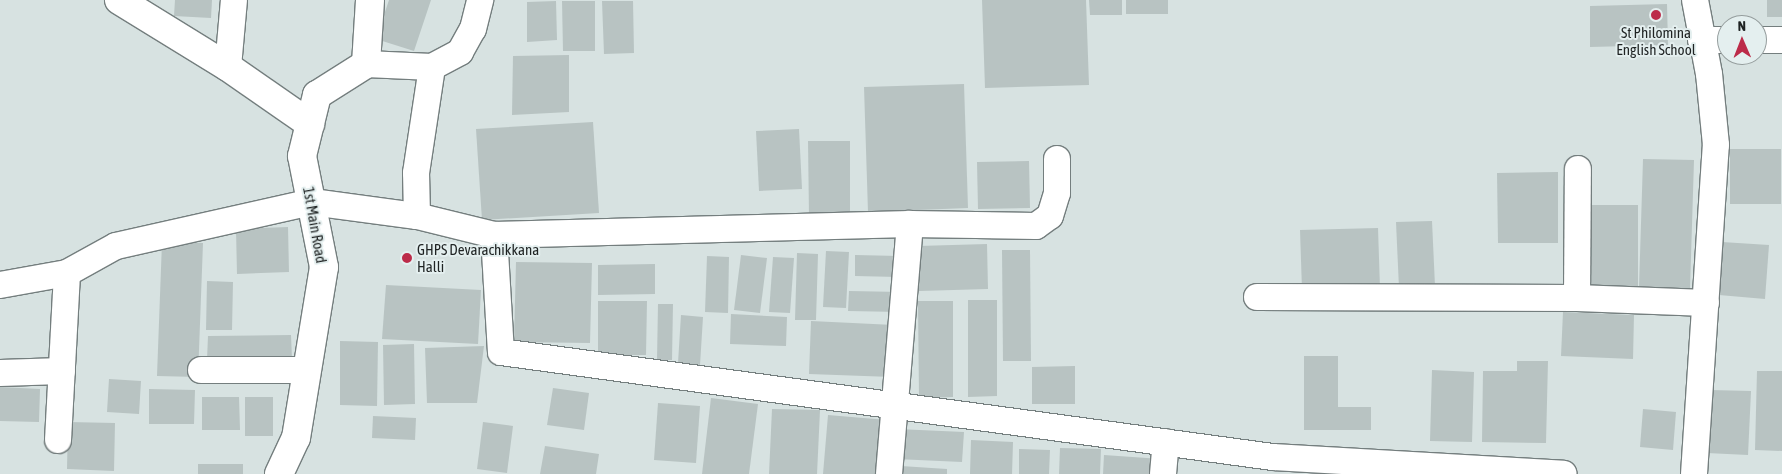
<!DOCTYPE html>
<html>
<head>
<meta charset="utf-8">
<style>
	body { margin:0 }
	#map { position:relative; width:1782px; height:474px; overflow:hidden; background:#d7e2e1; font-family:"Asap Condensed",sans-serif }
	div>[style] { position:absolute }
	.building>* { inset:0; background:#b8c3c2 }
	.roads { filter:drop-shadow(1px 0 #747e7e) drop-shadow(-1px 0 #747e7e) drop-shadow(0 1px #747e7e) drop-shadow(0 -1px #747e7e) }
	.minor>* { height:26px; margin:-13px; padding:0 13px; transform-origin:13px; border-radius:13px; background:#fff }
	.tertiary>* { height:28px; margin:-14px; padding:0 14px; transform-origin:14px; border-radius:14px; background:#fff }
	.dots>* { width:14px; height:14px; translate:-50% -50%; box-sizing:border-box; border:2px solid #e4efef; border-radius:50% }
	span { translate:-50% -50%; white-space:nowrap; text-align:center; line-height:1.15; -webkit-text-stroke:4px #e4efef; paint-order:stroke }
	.poi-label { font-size:15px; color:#1f2323 }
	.left { translate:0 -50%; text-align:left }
	.street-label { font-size:15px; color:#1f2323 }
	.north { position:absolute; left:1717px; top:15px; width:50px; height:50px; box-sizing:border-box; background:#e4efef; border:1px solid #959d9d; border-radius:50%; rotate:359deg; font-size:14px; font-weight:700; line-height:20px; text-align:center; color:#1f2323 }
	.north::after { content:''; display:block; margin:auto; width:18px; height:22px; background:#bc2b49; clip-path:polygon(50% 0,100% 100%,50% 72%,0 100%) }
</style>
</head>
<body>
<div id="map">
	<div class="building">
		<div style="clip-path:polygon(175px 0,212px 0,211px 18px,174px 16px)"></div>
		<div style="clip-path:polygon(389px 0,431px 0,414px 51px,376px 39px)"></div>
		<div style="clip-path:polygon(982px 0,1086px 0,1089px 85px,985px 88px)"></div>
		<div style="clip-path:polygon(1089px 0,1122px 0,1122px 15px,1090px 15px)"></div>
		<div style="clip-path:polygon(1126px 0,1168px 0,1168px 14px,1126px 14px)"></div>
		<div style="clip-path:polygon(1767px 0,1782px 0,1782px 17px,1767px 17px)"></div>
		<div style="clip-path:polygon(556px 1px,557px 40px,527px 42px,527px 2px)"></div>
		<div style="clip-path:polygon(562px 1px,595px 1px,595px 51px,563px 51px)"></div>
		<div style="clip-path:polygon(602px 1px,633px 1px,634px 53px,604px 54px)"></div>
		<div style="clip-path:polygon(1667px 4px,1668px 45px,1590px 47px,1590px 6px)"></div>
		<div style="clip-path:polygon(569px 55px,569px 112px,512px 115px,513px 56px)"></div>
		<div style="clip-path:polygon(964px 84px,968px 208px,868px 212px,864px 87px)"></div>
		<div style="clip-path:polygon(593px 122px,599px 213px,482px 220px,476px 129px)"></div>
		<div style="clip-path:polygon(799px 129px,802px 189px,759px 191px,756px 131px)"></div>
		<div style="clip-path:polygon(808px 141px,850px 141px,850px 216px,809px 216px)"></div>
		<div style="clip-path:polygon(1730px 149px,1781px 149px,1781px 204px,1730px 204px)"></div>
		<div style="clip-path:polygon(1643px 159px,1694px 160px,1690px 289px,1639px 288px)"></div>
		<div style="clip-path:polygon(1029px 161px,1030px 208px,978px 209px,977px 162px)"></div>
		<div style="clip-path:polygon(1558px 172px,1558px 243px,1498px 243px,1497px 173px)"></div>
		<div style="clip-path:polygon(1589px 205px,1638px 205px,1638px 288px,1588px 288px)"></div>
		<div style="clip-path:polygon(1432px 221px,1435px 286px,1399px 288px,1396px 222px)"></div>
		<div style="clip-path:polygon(288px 227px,289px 272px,237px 274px,236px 229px)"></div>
		<div style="clip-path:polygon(1378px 228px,1380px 288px,1302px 290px,1300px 230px)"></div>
		<div style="clip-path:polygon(162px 242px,203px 243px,198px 377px,157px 376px)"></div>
		<div style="clip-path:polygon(1722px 242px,1769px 245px,1765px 299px,1719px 295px)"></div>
		<div style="clip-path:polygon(987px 244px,988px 289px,919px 291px,918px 246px)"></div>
		<div style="clip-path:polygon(1002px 250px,1030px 250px,1031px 361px,1003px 361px)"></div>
		<div style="clip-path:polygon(826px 251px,849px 252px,846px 308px,823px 307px)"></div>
		<div style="clip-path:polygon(797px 253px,818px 254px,816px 320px,795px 320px)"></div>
		<div style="clip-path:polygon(741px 255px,767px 258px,760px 313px,734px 310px)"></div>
		<div style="clip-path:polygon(855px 255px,899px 256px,898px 277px,855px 276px)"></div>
		<div style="clip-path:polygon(707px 256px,729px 257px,728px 313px,705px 312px)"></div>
		<div style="clip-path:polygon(773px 257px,794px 258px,790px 313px,769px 312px)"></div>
		<div style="clip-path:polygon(516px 262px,592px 263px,590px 343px,514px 342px)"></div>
		<div style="clip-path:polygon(655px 264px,655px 294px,598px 295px,598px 265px)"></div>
		<div style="clip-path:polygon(207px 281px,233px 282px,232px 330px,206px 330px)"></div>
		<div style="clip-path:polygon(386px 285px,481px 290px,478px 344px,382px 339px)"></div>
		<div style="clip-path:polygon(849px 291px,901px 292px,900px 312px,848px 311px)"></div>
		<div style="clip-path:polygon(968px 300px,997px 300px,997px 396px,968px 397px)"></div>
		<div style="clip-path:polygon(598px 301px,647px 301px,646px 355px,598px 355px)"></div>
		<div style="clip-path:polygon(918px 301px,953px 301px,953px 397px,919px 398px)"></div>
		<div style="clip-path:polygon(658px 304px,673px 304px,672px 360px,657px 360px)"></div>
		<div style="clip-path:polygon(1563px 312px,1634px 315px,1633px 359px,1561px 356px)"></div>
		<div style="clip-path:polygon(731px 314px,787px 317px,786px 346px,730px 344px)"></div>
		<div style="clip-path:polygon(681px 315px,703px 317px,700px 365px,678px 363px)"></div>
		<div style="clip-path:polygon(811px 321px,894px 325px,892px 377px,809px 374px)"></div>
		<div style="clip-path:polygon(291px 335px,292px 359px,207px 360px,208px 336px)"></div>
		<div style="clip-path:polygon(340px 341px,378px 342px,377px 406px,340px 405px)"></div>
		<div style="clip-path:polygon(414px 344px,415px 404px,384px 405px,383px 345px)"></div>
		<div style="clip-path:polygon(484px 346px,477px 403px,427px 403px,425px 348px)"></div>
		<div style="clip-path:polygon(1304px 356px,1338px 356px,1338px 407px,1371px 407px,1371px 430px,1304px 430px)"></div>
		<div style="clip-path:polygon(1517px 361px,1548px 361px,1546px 443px,1482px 442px,1483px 371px,1517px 371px)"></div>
		<div style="clip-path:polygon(1075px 366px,1075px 404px,1032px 404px,1032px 367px)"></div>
		<div style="clip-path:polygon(1432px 370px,1474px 372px,1472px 442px,1430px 441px)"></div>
		<div style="clip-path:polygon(1757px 371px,1782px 371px,1782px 451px,1755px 450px)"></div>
		<div style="clip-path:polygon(109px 379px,141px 381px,139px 414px,107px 412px)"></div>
		<div style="clip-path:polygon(0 387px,40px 389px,39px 422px,0 421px)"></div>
		<div style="clip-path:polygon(553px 388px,589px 393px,584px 430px,547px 425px)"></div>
		<div style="clip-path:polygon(149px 389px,195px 390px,194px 424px,149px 424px)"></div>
		<div style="clip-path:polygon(1710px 390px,1751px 391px,1748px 455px,1707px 453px)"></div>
		<div style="clip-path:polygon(202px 397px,239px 397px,240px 430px,202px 430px)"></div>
		<div style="clip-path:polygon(245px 397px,273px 397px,273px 436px,245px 436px)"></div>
		<div style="clip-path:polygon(711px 398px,758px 404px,749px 474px,702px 474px)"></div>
		<div style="clip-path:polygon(658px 403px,700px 406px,696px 463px,654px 460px)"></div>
		<div style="clip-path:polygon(772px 409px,820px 410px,817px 474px,769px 474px)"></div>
		<div style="clip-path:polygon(1643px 409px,1676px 412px,1673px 450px,1640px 447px)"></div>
		<div style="clip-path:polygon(828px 415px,887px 420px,883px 474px,823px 474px)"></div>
		<div style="clip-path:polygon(373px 416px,416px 418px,415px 440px,372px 438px)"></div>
		<div style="clip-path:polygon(68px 422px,115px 423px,114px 471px,67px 469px)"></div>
		<div style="clip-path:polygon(483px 422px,513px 426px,507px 473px,477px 469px)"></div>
		<div style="clip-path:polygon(897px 429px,964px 432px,962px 462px,896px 459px)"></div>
		<div style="clip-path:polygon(971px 440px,1013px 442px,1012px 474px,970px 474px)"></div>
		<div style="clip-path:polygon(545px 446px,599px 454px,596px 474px,540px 474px)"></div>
		<div style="clip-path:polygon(1060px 448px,1101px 449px,1100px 474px,1059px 474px)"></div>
		<div style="clip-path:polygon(1019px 449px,1050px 450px,1049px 474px,1019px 474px)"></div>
		<div style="clip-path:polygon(1104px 455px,1161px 459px,1160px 474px,1103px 474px)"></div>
		<div style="clip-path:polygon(198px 464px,243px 464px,243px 474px,198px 474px)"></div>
		<div style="clip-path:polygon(901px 466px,947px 469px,947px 474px,900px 474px)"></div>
	</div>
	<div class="roads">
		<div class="minor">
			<div style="left:1701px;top:40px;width:26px"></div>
			<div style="left:1757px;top:40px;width:25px"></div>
			<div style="left:366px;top:64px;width:66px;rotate:2.6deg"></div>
			<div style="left:432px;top:67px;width:32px;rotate:-28deg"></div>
			<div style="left:460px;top:52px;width:26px;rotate:-61deg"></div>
			<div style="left:473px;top:29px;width:30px;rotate:-76deg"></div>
			<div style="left:228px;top:67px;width:67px;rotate:-84.9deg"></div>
			<div style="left:417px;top:216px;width:43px;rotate:-91.3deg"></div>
			<div style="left:416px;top:173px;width:107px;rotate:-81.4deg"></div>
			<div style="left:494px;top:235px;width:117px;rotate:86.6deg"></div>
			<div style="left:501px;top:352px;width:779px;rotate:7.75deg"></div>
			<div style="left:1273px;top:457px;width:291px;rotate:3.3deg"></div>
			<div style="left:0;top:285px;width:68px;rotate:-10.2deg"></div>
			<div style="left:67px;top:273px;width:56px;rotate:-28.9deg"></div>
			<div style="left:116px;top:246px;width:201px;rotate:-12.7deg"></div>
			<div style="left:312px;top:202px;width:106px;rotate:7.6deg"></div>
			<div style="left:417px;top:216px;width:79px;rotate:13.9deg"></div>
			<div style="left:494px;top:235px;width:416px;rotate:-1.5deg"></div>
			<div style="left:910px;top:224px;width:126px;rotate:0.9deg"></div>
			<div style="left:1036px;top:226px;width:17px;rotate:-36deg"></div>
			<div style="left:1050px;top:216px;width:24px;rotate:-73deg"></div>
			<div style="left:1057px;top:193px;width:34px;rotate:-90deg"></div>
			<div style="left:1257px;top:297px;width:320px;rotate:0.2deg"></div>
			<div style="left:1577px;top:298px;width:129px;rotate:2.2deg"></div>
			<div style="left:1577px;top:298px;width:129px;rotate:-89.6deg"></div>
			<div style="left:201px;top:370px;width:106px"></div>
			<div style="left:0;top:373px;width:62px;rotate:-1.8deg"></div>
			<div style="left:58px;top:440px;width:167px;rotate:-86.9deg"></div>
			<div style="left:889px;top:474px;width:251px;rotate:-85.2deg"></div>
			<div style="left:1163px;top:474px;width:32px;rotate:-85deg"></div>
			<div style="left:1694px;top:474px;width:330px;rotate:-86.2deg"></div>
			<div style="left:1716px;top:145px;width:71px;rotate:-95.6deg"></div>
			<div style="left:1709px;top:74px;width:75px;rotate:-100.7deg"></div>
		</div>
		<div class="tertiary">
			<div style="left:119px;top:0;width:128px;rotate:31.6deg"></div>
			<div style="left:228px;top:67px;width:100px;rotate:34.8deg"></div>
			<div style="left:279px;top:474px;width:40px;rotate:-65deg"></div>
			<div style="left:296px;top:438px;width:173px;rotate:-80.7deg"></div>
			<div style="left:324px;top:267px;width:113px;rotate:-101.2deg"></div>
			<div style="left:302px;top:156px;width:63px;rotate:-76.2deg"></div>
			<div style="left:317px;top:95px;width:58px;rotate:-32.3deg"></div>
			<div style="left:366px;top:64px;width:64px;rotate:-86.4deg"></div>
		</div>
	</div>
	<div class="dots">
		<div style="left:1656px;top:15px;background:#bc2b49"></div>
		<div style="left:407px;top:258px;background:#bc2b49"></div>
	</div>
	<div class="poi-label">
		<span style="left:1656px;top:41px">St Philomina<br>English School</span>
		<span class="left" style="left:417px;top:258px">GHPS Devarachikkana<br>Halli</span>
	</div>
	<div class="street-label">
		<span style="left:315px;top:225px;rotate:80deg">1st Main Road</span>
	</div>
	<div class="north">N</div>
</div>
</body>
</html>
